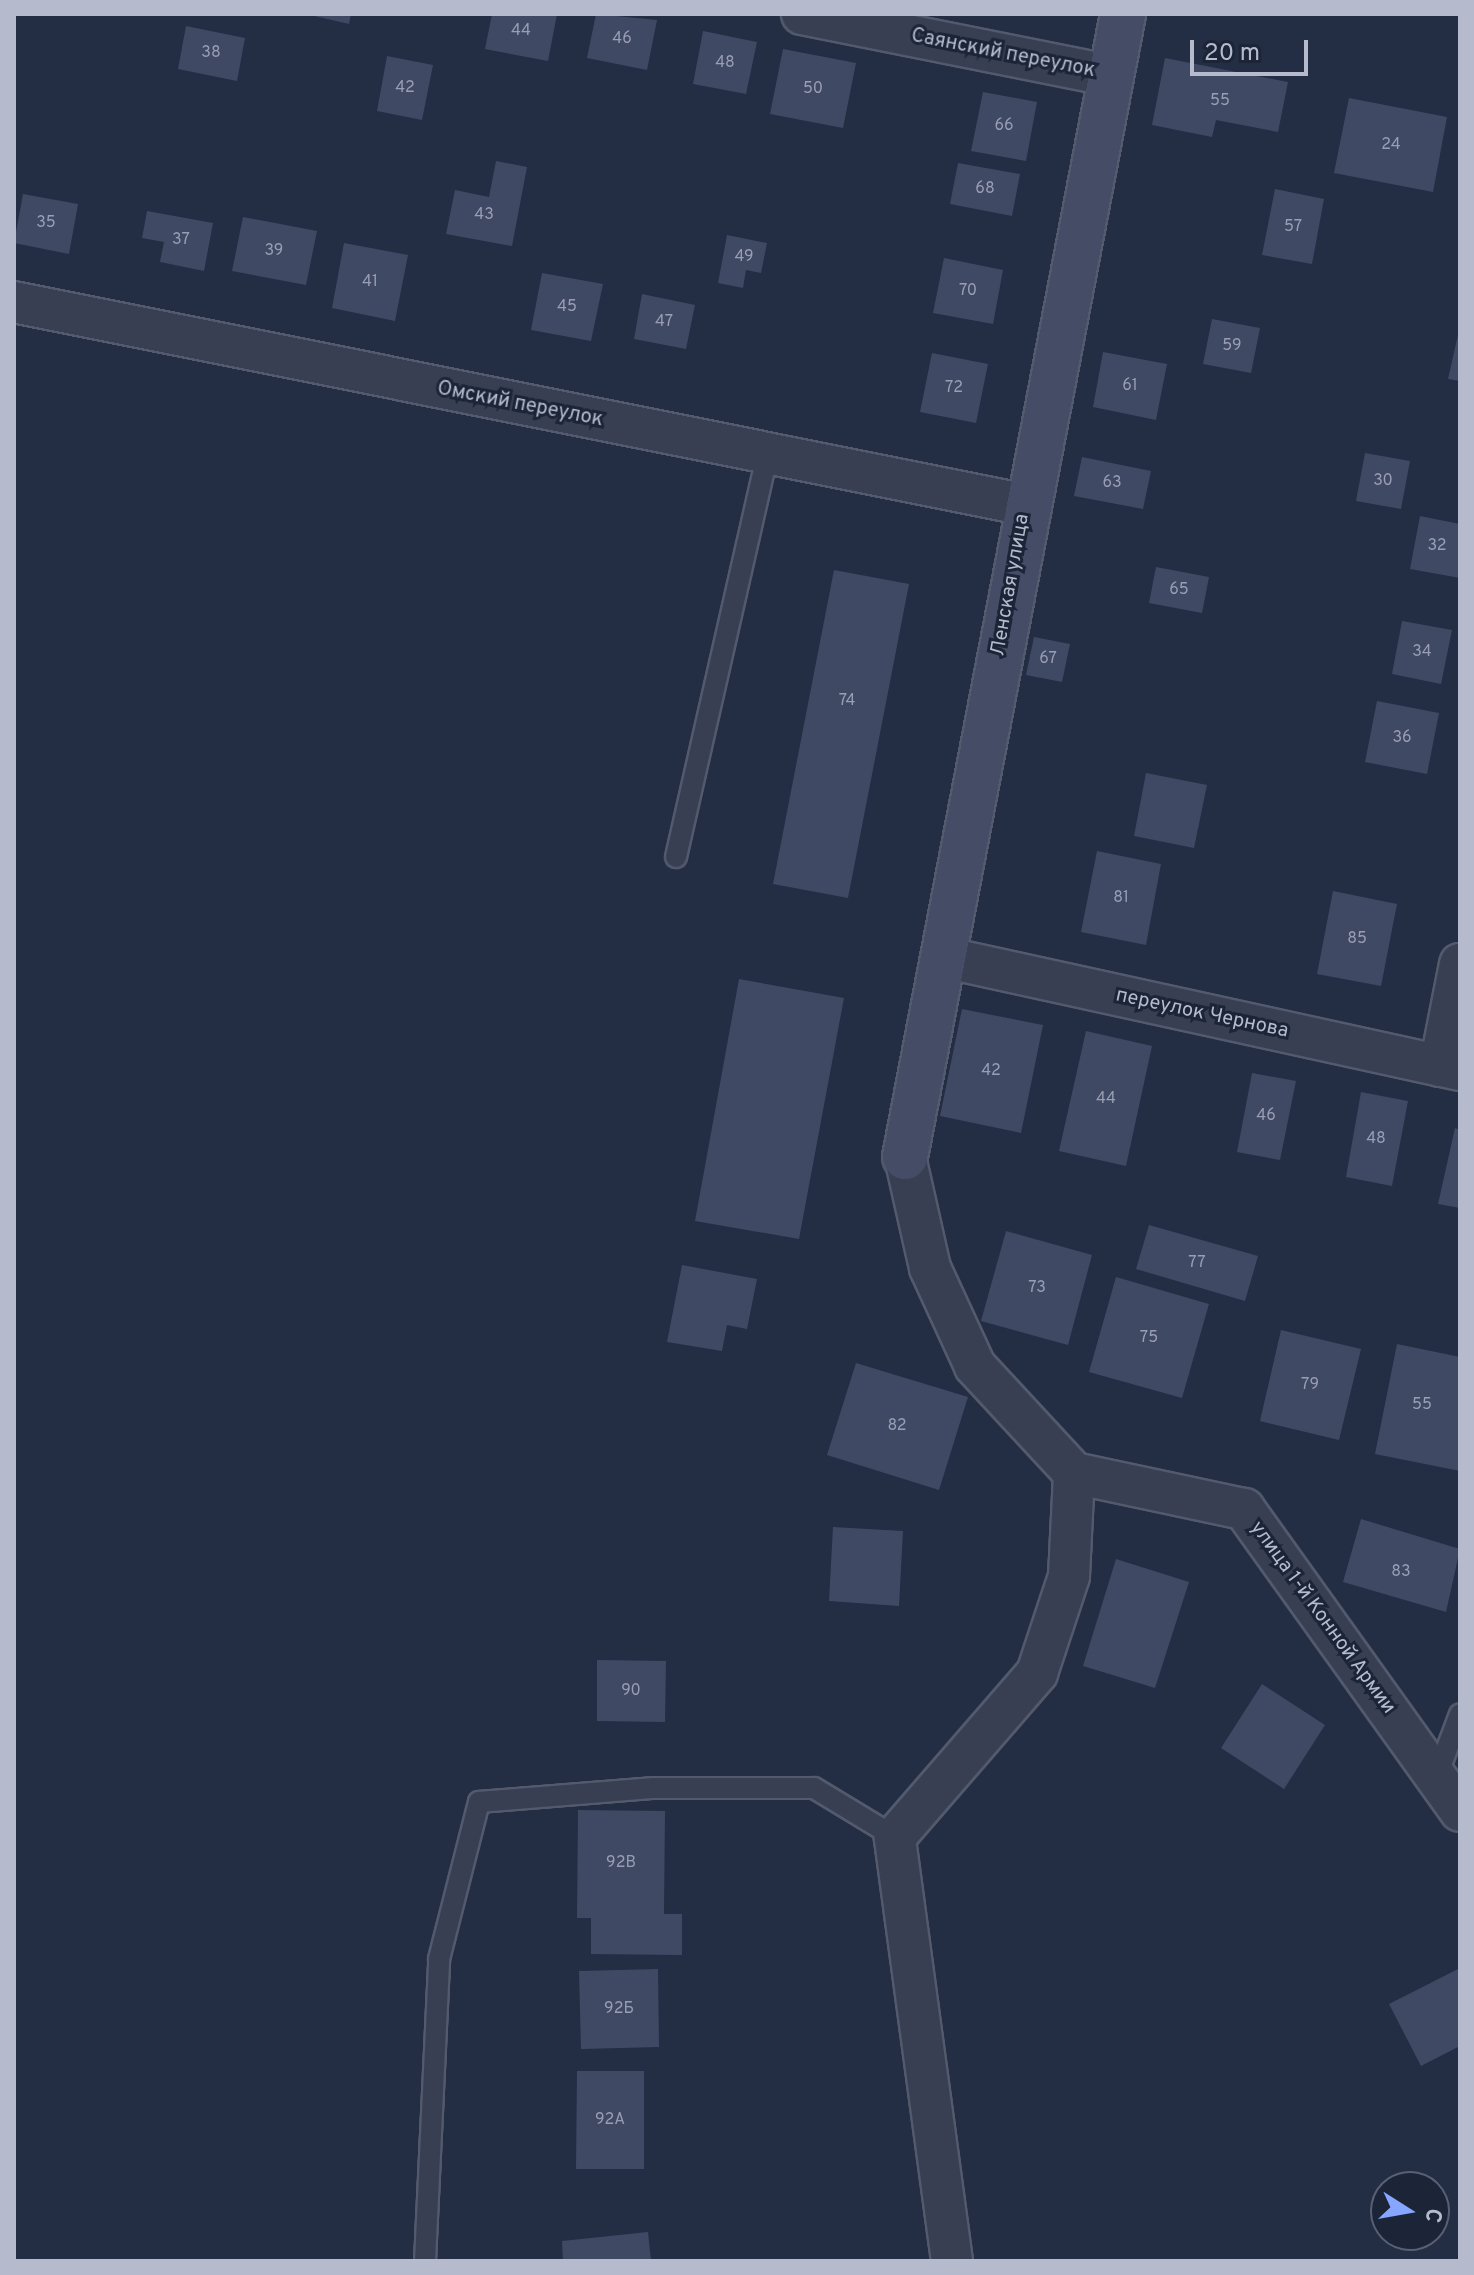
<!DOCTYPE html>
<html>
<head>
<meta charset="utf-8">
<style>
	body { margin:0 }
	#map { position:relative; width:1474px; height:2275px; overflow:hidden; background:#232d43; font-family:Overpass,sans-serif }
	div>[style] { position:absolute }
	.building>* { inset:0; background:#404964 }
	.roads { filter:drop-shadow(2px 0 #535a6d) drop-shadow(-2px 0 #535a6d) drop-shadow(0 2px #535a6d) drop-shadow(0 -2px #535a6d) }
	.lane>* { height:20px; margin:-10px; padding:0 10px; transform-origin:10px; border-radius:10px; background:#383f53 }
	.street>* { height:40px; margin:-20px; padding:0 20px; transform-origin:20px; border-radius:20px; background:#383f53 }
	.secondary>* { height:44px; margin:-22px; padding:0 22px; transform-origin:22px; border-radius:22px; background:#454d66 }
	span { translate:-50% -50%; white-space:nowrap; text-align:center; line-height:1.15; -webkit-text-stroke:6px #1c2438; paint-order:stroke }
	.number-label { font-size:16px; color:#989eb3 }
	.number-label span { -webkit-text-stroke-width:0 }
	.street-label { font-size:20px; color:#b5bbcd }
	.frame { position:absolute; inset:0; border:16px solid #b5bbcd; pointer-events:none }
	.north { position:absolute; left:1370px; top:2171px; width:80px; height:80px; box-sizing:border-box; background:#1c2438; border:2px solid #596074; border-radius:50%; rotate:101deg; font-size:22px; font-weight:700; line-height:32px; text-align:center; color:#b5bbcd }
	.north::after { content:''; display:block; margin:auto; width:28px; height:36px; background:#87a6ff; clip-path:polygon(50% 0,100% 100%,50% 72%,0 100%) }
	.scale { position:absolute; left:1190px; top:40px; width:118px; height:36px; box-sizing:border-box; border:4px solid #b5bbcd; border-top:0; padding-left:10px; font-size:24px; line-height:28px; white-space:nowrap; color:#b5bbcd; -webkit-text-stroke:6px #1c2438; paint-order:stroke }
</style>
</head>
<body>
<div id="map">
	<div class="building">
		<div style="clip-path:polygon(306px 14px,351px 14px,349px 24px)"></div>
		<div style="clip-path:polygon(492px 14px,557px 14px,548px 61px,485px 49px)"></div>
		<div style="clip-path:polygon(596px 14px,657px 20px,647px 70px,587px 58px)"></div>
		<div style="clip-path:polygon(186px 26px,245px 38px,237px 81px,178px 69px)"></div>
		<div style="clip-path:polygon(703px 31px,757px 42px,746px 94px,693px 84px)"></div>
		<div style="clip-path:polygon(783px 49px,856px 63px,843px 128px,770px 114px)"></div>
		<div style="clip-path:polygon(387px 56px,433px 65px,422px 120px,377px 111px)"></div>
		<div style="clip-path:polygon(1165px 58px,1288px 82px,1278px 132px,1216px 120px,1212px 137px,1152px 125px)"></div>
		<div style="clip-path:polygon(983px 92px,1037px 102px,1026px 161px,971px 151px)"></div>
		<div style="clip-path:polygon(1349px 98px,1447px 117px,1433px 192px,1334px 173px)"></div>
		<div style="clip-path:polygon(496px 161px,527px 167px,512px 246px,446px 234px,455px 190px,489px 197px)"></div>
		<div style="clip-path:polygon(958px 163px,1020px 174px,1012px 216px,950px 204px)"></div>
		<div style="clip-path:polygon(1275px 189px,1324px 199px,1312px 264px,1262px 255px)"></div>
		<div style="clip-path:polygon(23px 194px,78px 204px,69px 254px,14px 243px)"></div>
		<div style="clip-path:polygon(147px 211px,213px 223px,204px 271px,160px 262px,164px 242px,142px 238px)"></div>
		<div style="clip-path:polygon(243px 217px,317px 231px,306px 285px,232px 271px)"></div>
		<div style="clip-path:polygon(727px 235px,767px 243px,761px 273px,746px 270px,743px 288px,718px 283px)"></div>
		<div style="clip-path:polygon(344px 243px,408px 255px,395px 321px,332px 308px)"></div>
		<div style="clip-path:polygon(944px 258px,1003px 270px,993px 324px,933px 313px)"></div>
		<div style="clip-path:polygon(542px 273px,603px 284px,591px 341px,531px 330px)"></div>
		<div style="clip-path:polygon(642px 294px,695px 305px,686px 349px,634px 339px)"></div>
		<div style="clip-path:polygon(1212px 319px,1260px 328px,1251px 373px,1203px 364px)"></div>
		<div style="clip-path:polygon(1460px 326px,1460px 381px,1448px 379px)"></div>
		<div style="clip-path:polygon(1103px 352px,1167px 364px,1156px 420px,1093px 407px)"></div>
		<div style="clip-path:polygon(932px 353px,988px 364px,976px 423px,920px 412px)"></div>
		<div style="clip-path:polygon(1365px 453px,1410px 461px,1401px 509px,1356px 501px)"></div>
		<div style="clip-path:polygon(1082px 457px,1151px 471px,1143px 509px,1074px 496px)"></div>
		<div style="clip-path:polygon(1420px 516px,1460px 524px,1460px 578px,1410px 569px)"></div>
		<div style="clip-path:polygon(1156px 567px,1209px 577px,1202px 613px,1149px 603px)"></div>
		<div style="clip-path:polygon(834px 570px,909px 584px,848px 898px,773px 884px)"></div>
		<div style="clip-path:polygon(1402px 621px,1452px 630px,1441px 684px,1392px 674px)"></div>
		<div style="clip-path:polygon(1034px 637px,1070px 644px,1062px 682px,1026px 675px)"></div>
		<div style="clip-path:polygon(1377px 701px,1439px 713px,1427px 774px,1365px 762px)"></div>
		<div style="clip-path:polygon(1146px 773px,1207px 785px,1194px 848px,1134px 836px)"></div>
		<div style="clip-path:polygon(1097px 851px,1161px 864px,1146px 945px,1081px 932px)"></div>
		<div style="clip-path:polygon(1333px 891px,1397px 904px,1381px 986px,1317px 974px)"></div>
		<div style="clip-path:polygon(739px 979px,844px 998px,799px 1239px,695px 1221px)"></div>
		<div style="clip-path:polygon(962px 1009px,1043px 1025px,1021px 1133px,940px 1116px)"></div>
		<div style="clip-path:polygon(1086px 1031px,1152px 1046px,1126px 1166px,1059px 1151px)"></div>
		<div style="clip-path:polygon(1252px 1073px,1296px 1081px,1280px 1160px,1237px 1152px)"></div>
		<div style="clip-path:polygon(1361px 1092px,1408px 1101px,1392px 1186px,1346px 1177px)"></div>
		<div style="clip-path:polygon(1455px 1128px,1460px 1130px,1460px 1208px,1438px 1204px)"></div>
		<div style="clip-path:polygon(1149px 1225px,1258px 1256px,1245px 1301px,1136px 1269px)"></div>
		<div style="clip-path:polygon(1006px 1231px,1092px 1255px,1068px 1345px,981px 1321px)"></div>
		<div style="clip-path:polygon(682px 1265px,757px 1279px,747px 1329px,727px 1325px,722px 1351px,667px 1342px)"></div>
		<div style="clip-path:polygon(1116px 1277px,1209px 1304px,1182px 1398px,1089px 1372px)"></div>
		<div style="clip-path:polygon(1281px 1330px,1361px 1349px,1339px 1440px,1260px 1421px)"></div>
		<div style="clip-path:polygon(1397px 1344px,1460px 1357px,1460px 1471px,1375px 1454px)"></div>
		<div style="clip-path:polygon(856px 1363px,968px 1397px,939px 1490px,827px 1455px)"></div>
		<div style="clip-path:polygon(1361px 1519px,1460px 1549px,1446px 1612px,1343px 1582px)"></div>
		<div style="clip-path:polygon(833px 1527px,903px 1531px,899px 1606px,829px 1601px)"></div>
		<div style="clip-path:polygon(1116px 1559px,1189px 1582px,1155px 1688px,1083px 1666px)"></div>
		<div style="clip-path:polygon(597px 1660px,666px 1661px,665px 1722px,597px 1721px)"></div>
		<div style="clip-path:polygon(1262px 1684px,1325px 1725px,1284px 1789px,1221px 1748px)"></div>
		<div style="clip-path:polygon(578px 1810px,665px 1811px,664px 1914px,682px 1914px,682px 1955px,591px 1954px,591px 1918px,577px 1918px)"></div>
		<div style="clip-path:polygon(1460px 1968px,1460px 2046px,1421px 2066px,1389px 2004px)"></div>
		<div style="clip-path:polygon(658px 1969px,659px 2047px,581px 2049px,579px 1971px)"></div>
		<div style="clip-path:polygon(577px 2071px,644px 2071px,644px 2169px,576px 2169px)"></div>
		<div style="clip-path:polygon(648px 2232px,651px 2261px,563px 2261px,562px 2241px)"></div>
	</div>
	<div class="roads">
		<div class="lane">
			<div style="left:676px;top:857px;width:412px;rotate:-77.2deg"></div>
			<div style="left:1436px;top:1778px;width:68px;rotate:-69.4deg"></div>
			<div style="left:425px;top:2261px;width:302px;rotate:-87.3deg"></div>
			<div style="left:439px;top:1959px;width:162px;rotate:-75.7deg"></div>
			<div style="left:479px;top:1802px;width:176px;rotate:-4.6deg"></div>
			<div style="left:654px;top:1788px;width:160px"></div>
			<div style="left:814px;top:1788px;width:95px;rotate:31.2deg"></div>
		</div>
		<div class="street">
			<div style="left:802px;top:14px;width:315px;rotate:11.3deg"></div>
			<div style="left:14px;top:302px;width:1032px;rotate:11.34deg"></div>
			<div style="left:943px;top:957px;width:529px;rotate:12.33deg"></div>
			<div style="left:1440px;top:1066px;width:104px;rotate:-78.9deg"></div>
			<div style="left:905px;top:1157px;width:114px;rotate:77.3deg"></div>
			<div style="left:930px;top:1268px;width:108px;rotate:65.3deg"></div>
			<div style="left:975px;top:1366px;width:146px;rotate:47.2deg"></div>
			<div style="left:1074px;top:1473px;width:174px;rotate:12deg"></div>
			<div style="left:1244px;top:1509px;width:371px;rotate:54.4deg"></div>
			<div style="left:952px;top:2261px;width:428px;rotate:-97.7deg"></div>
			<div style="left:895px;top:1837px;width:217px;rotate:-49.1deg"></div>
			<div style="left:1037px;top:1673px;width:102px;rotate:-71.7deg"></div>
			<div style="left:1069px;top:1576px;width:103px;rotate:-87.2deg"></div>
		</div>
		<div class="secondary">
			<div style="left:905px;top:1157px;width:1164px;rotate:-79.2deg"></div>
		</div>
	</div>
	<div class="number-label">
		<span style="left:521px;top:31px">44</span>
		<span style="left:622px;top:39px">46</span>
		<span style="left:211px;top:53px">38</span>
		<span style="left:725px;top:63px">48</span>
		<span style="left:405px;top:88px">42</span>
		<span style="left:813px;top:89px">50</span>
		<span style="left:1220px;top:101px">55</span>
		<span style="left:1004px;top:126px">66</span>
		<span style="left:1391px;top:145px">24</span>
		<span style="left:985px;top:189px">68</span>
		<span style="left:484px;top:215px">43</span>
		<span style="left:46px;top:223px">35</span>
		<span style="left:1293px;top:227px">57</span>
		<span style="left:181px;top:240px">37</span>
		<span style="left:274px;top:251px">39</span>
		<span style="left:744px;top:257px">49</span>
		<span style="left:370px;top:282px">41</span>
		<span style="left:968px;top:291px">70</span>
		<span style="left:567px;top:307px">45</span>
		<span style="left:664px;top:322px">47</span>
		<span style="left:1232px;top:346px">59</span>
		<span style="left:1130px;top:386px">61</span>
		<span style="left:954px;top:388px">72</span>
		<span style="left:1383px;top:481px">30</span>
		<span style="left:1112px;top:483px">63</span>
		<span style="left:1437px;top:546px">32</span>
		<span style="left:1179px;top:590px">65</span>
		<span style="left:1422px;top:652px">34</span>
		<span style="left:1048px;top:659px">67</span>
		<span style="left:847px;top:701px">74</span>
		<span style="left:1402px;top:738px">36</span>
		<span style="left:1121px;top:898px">81</span>
		<span style="left:1357px;top:939px">85</span>
		<span style="left:991px;top:1071px">42</span>
		<span style="left:1106px;top:1099px">44</span>
		<span style="left:1266px;top:1116px">46</span>
		<span style="left:1376px;top:1139px">48</span>
		<span style="left:1197px;top:1263px">77</span>
		<span style="left:1037px;top:1288px">73</span>
		<span style="left:1149px;top:1338px">75</span>
		<span style="left:1310px;top:1385px">79</span>
		<span style="left:1422px;top:1405px">55</span>
		<span style="left:897px;top:1426px">82</span>
		<span style="left:1401px;top:1572px">83</span>
		<span style="left:631px;top:1691px">90</span>
		<span style="left:621px;top:1863px">92В</span>
		<span style="left:619px;top:2009px">92Б</span>
		<span style="left:610px;top:2120px">92А</span>
	</div>
	<div class="street-label">
		<span style="left:1003px;top:54px;rotate:11deg">Саянский переулок</span>
		<span style="left:520px;top:405px;rotate:11deg">Омский переулок</span>
		<span style="left:1011px;top:585px;rotate:-80deg">Ленская улица</span>
		<span style="left:1202px;top:1014px;rotate:12deg">переулок Чернова</span>
		<span style="left:1322px;top:1618px;rotate:54deg">улица 1-й Конной Армии</span>
	</div>
	<div class="frame"></div>
	<div class="north">С</div>
	<div class="scale">20 m</div>
</div>
</body>
</html>
